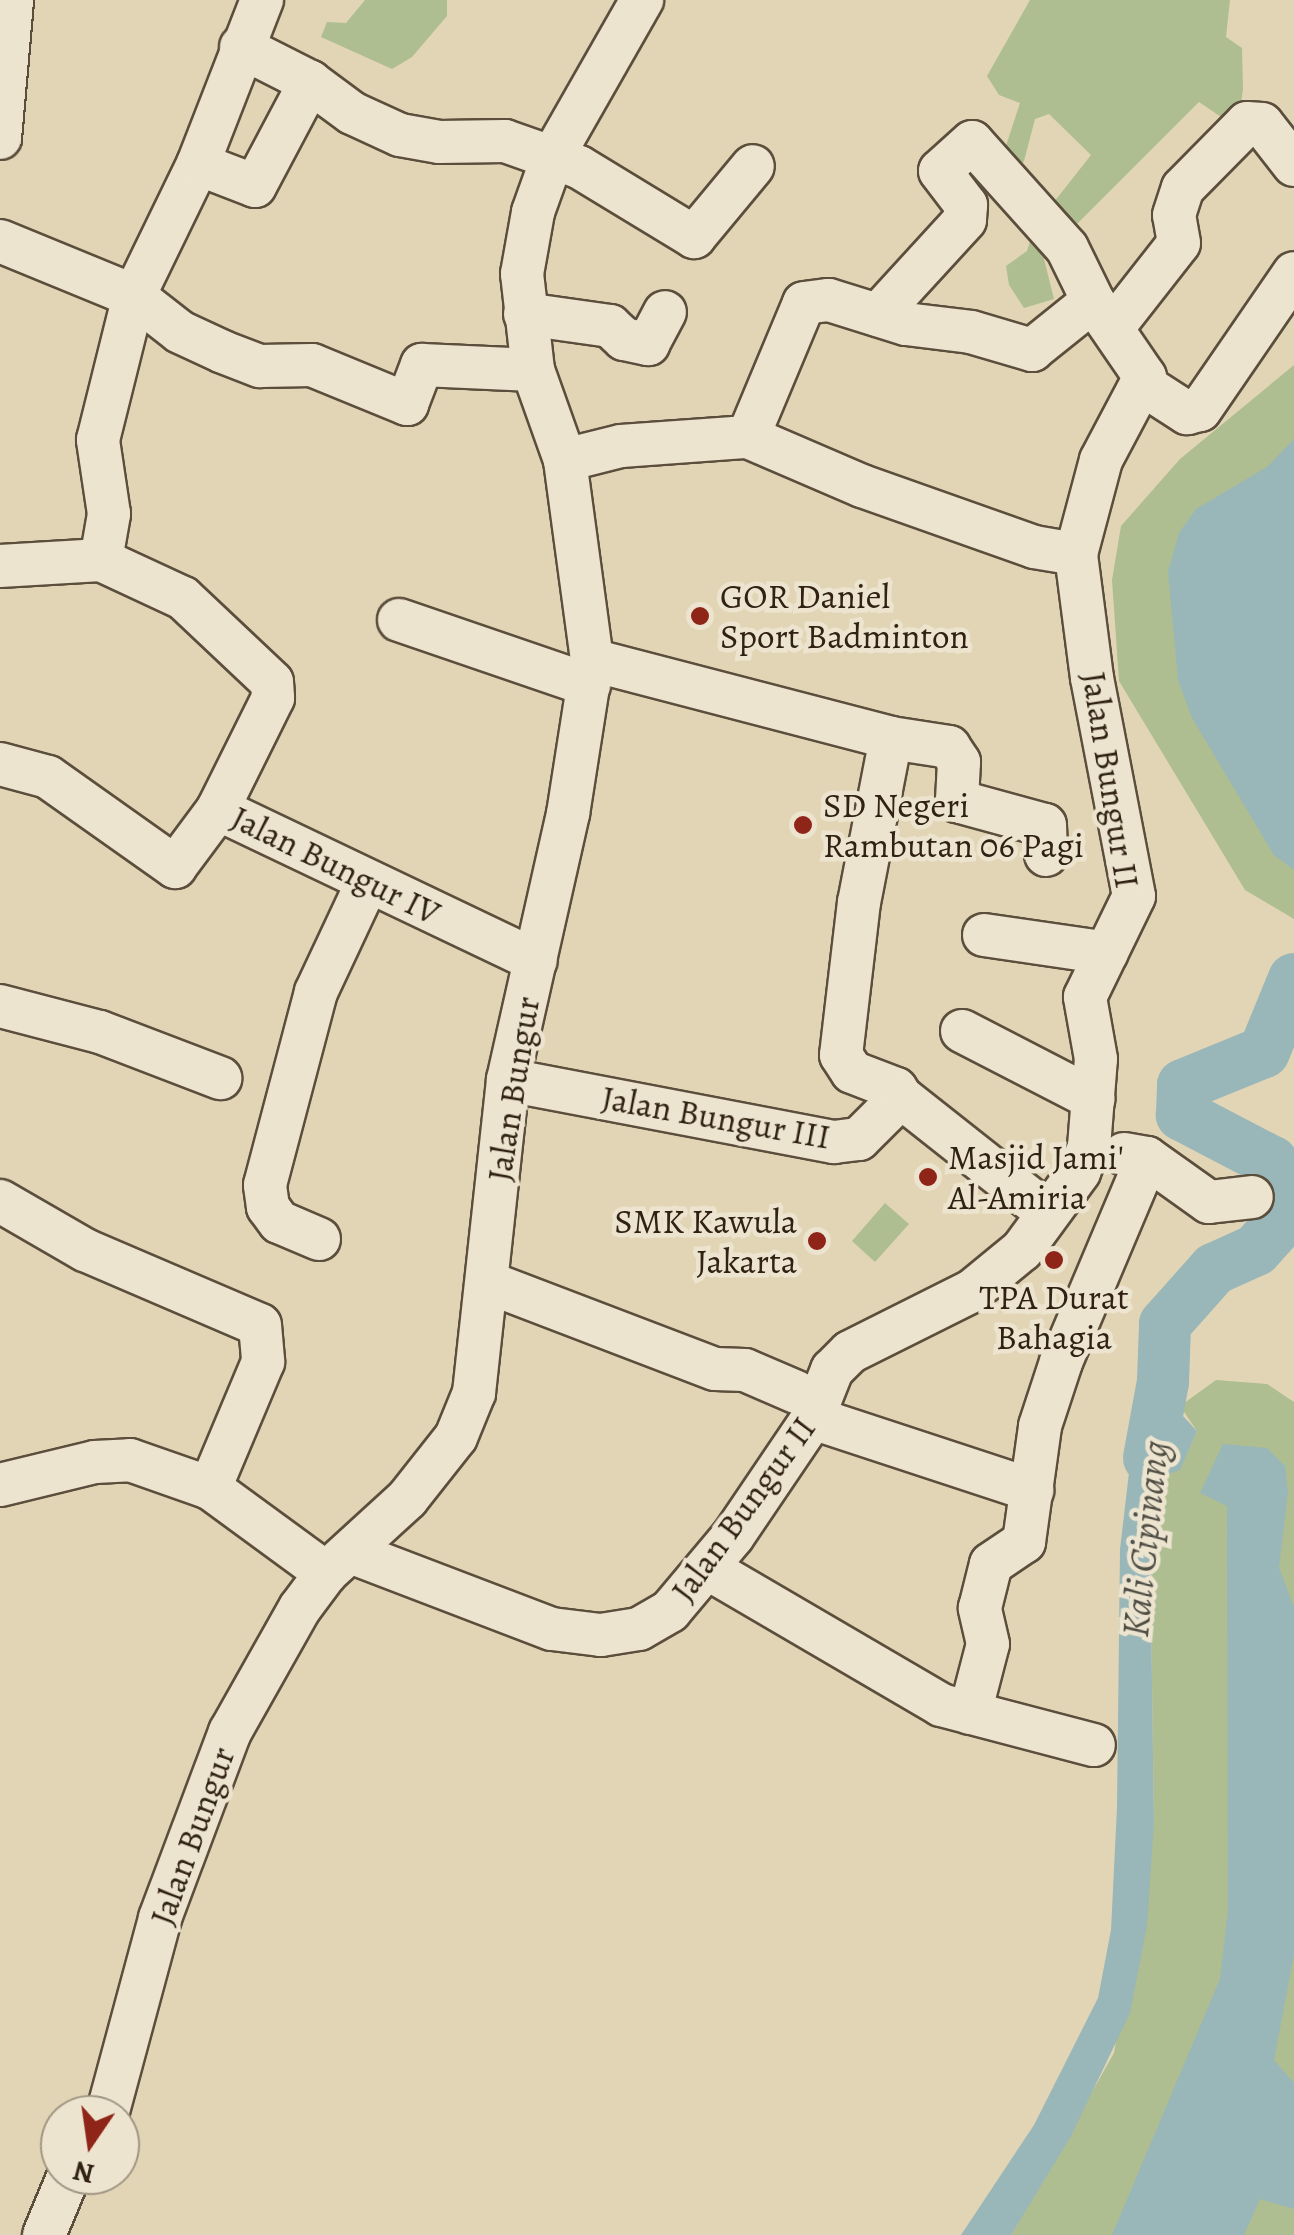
<!DOCTYPE html>
<html>
<head>
<meta charset="utf-8">
<style>
	body { margin:0 }
	#map { position:relative; width:1294px; height:2235px; overflow:hidden; background:#e2d5b5; font-family:Alegreya,serif }
	div>[style] { position:absolute }
	.green>* { inset:0; background:#aebe91 }
	.water>* { inset:0; background:#99b6b8 }
	.river>* { height:52px; margin:-26px; padding:0 26px; transform-origin:26px; border-radius:26px; background:#99b6b8 }
	.roads { filter:drop-shadow(2px 0 #5c4e3c) drop-shadow(-2px 0 #5c4e3c) drop-shadow(0 2px #5c4e3c) drop-shadow(0 -2px #5c4e3c) }
	.minor>* { height:42px; margin:-21px; padding:0 21px; transform-origin:21px; border-radius:21px; background:#ece4cf }
	.dots>* { width:28px; height:28px; translate:-50% -50%; box-sizing:border-box; border:5px solid #ece4cf; border-radius:50% }
	span { translate:-50% -50%; white-space:nowrap; text-align:center; line-height:1.15; -webkit-text-stroke:9px #ece4cf; paint-order:stroke }
	.poi-label { font-size:35px; color:#302113 }
	.left { translate:0 -50%; text-align:left }
	.right { translate:-100% -50%; text-align:right }
	.street-label { font-size:35px; color:#302113 }
	.water-label { font-size:38px; color:#504e45; font-style:italic }
	.north { position:absolute; left:40px; top:2095px; width:100px; height:100px; box-sizing:border-box; background:#ece4cf; border:2px solid #a19684; border-radius:50%; rotate:193deg; font-size:28px; font-weight:700; line-height:40px; text-align:center; color:#302113 }
	.north::after { content:''; display:block; margin:auto; width:35px; height:45px; background:#8f2418; clip-path:polygon(50% 0,100% 100%,50% 72%,0 100%) }
</style>
</head>
<body>
<div id="map">
	<div class="green">
		<div style="clip-path:polygon(365px 0,447px 0,447px 16px,412px 57px,392px 69px,321px 37px,327px 22px,346px 23px)"></div>
		<div style="clip-path:polygon(1030px 0,1230px 0,1226px 37px,1242px 48px,1243px 89px,1240px 110px,1224px 119px,1199px 102px,1049px 252px,1044px 259px,1054px 299px,1024px 308px,1009px 285px,1006px 266px,1027px 251px,1035px 226px,1091px 155px,1049px 114px,1035px 119px,1024px 161px,992px 199px,963px 165px,1001px 161px,1020px 103px,999px 95px,987px 76px)"></div>
		<div style="clip-path:polygon(1294px 365px,1294px 919px,1245px 890px,1119px 681px,1112px 580px,1121px 526px,1180px 459px)"></div>
		<div style="clip-path:polygon(885px 1203px,909px 1224px,875px 1262px,852px 1241px)"></div>
		<div style="clip-path:polygon(1216px 1380px,1267px 1384px,1294px 1402px,1294px 2235px,1011px 2235px,1114px 2053px,1154px 1823px,1150px 1540px,1165px 1475px,1180px 1469px,1197px 1431px,1180px 1406px)"></div>
	</div>
	<div class="water">
		<div style="clip-path:polygon(1294px 439px,1294px 870px,1274px 855px,1192px 718px,1178px 680px,1168px 572px,1179px 533px,1196px 509px,1267px 467px)"></div>
		<div style="clip-path:polygon(1141px 1371px,1197px 1431px,1180px 1470px,1165px 1475px,1150px 1540px,1154px 1823px,1147px 1926px,1130px 2013px,1071px 2136px,1011px 2235px,961px 2235px,1034px 2125px,1098px 1998px,1111px 1930px,1117px 1807px,1120px 1549px)"></div>
		<div style="clip-path:polygon(1223px 1444px,1267px 1448px,1285px 1466px,1288px 1492px,1279px 1568px,1294px 1607px,1294px 1955px,1274px 2060px,1294px 2083px,1294px 2209px,1260px 2199px,1244px 2235px,1112px 2235px,1220px 1979px,1228px 1910px,1227px 1506px,1200px 1493px)"></div>
	</div>
	<div class="river">
		<div style="left:1149px;top:1458px;width:77px;rotate:-79.6deg"></div>
		<div style="left:1163px;top:1382px;width:58px;rotate:-88deg"></div>
		<div style="left:1165px;top:1324px;width:74px;rotate:-48.3deg"></div>
		<div style="left:1214px;top:1269px;width:46px;rotate:-24.3deg"></div>
		<div style="left:1256px;top:1250px;width:39px;rotate:-48deg"></div>
		<div style="left:1282px;top:1221px;width:34px;rotate:-83deg"></div>
		<div style="left:1286px;top:1187px;width:29px;rotate:-119deg"></div>
		<div style="left:1272px;top:1162px;width:102px;rotate:-152.4deg"></div>
		<div style="left:1182px;top:1115px;width:30px;rotate:-88deg"></div>
		<div style="left:1183px;top:1085px;width:87px;rotate:-22.2deg"></div>
		<div style="left:1264px;top:1052px;width:79px;rotate:-67.7deg"></div>
	</div>
	<div class="roads">
		<div class="minor">
			<div style="left:241px;top:47px;width:77px;rotate:26.9deg"></div>
			<div style="left:0;top:138px;width:139px;rotate:-85deg"></div>
			<div style="left:198px;top:164px;width:61px;rotate:21.1deg"></div>
			<div style="left:255px;top:186px;width:118px;rotate:-62.1deg"></div>
			<div style="left:310px;top:82px;width:52px;rotate:36.4deg"></div>
			<div style="left:352px;top:113px;width:53px;rotate:24.6deg"></div>
			<div style="left:400px;top:135px;width:40px;rotate:10deg"></div>
			<div style="left:439px;top:142px;width:66px;rotate:-0.9deg"></div>
			<div style="left:505px;top:141px;width:78px;rotate:19.4deg"></div>
			<div style="left:579px;top:167px;width:135px;rotate:31.3deg"></div>
			<div style="left:694px;top:237px;width:92px;rotate:-50.3deg"></div>
			<div style="left:0;top:241px;width:145px;rotate:22.3deg"></div>
			<div style="left:134px;top:296px;width:147px;rotate:-64.1deg"></div>
			<div style="left:198px;top:164px;width:176px;rotate:-68.7deg"></div>
			<div style="left:525px;top:314px;width:86px;rotate:8deg"></div>
			<div style="left:610px;top:326px;width:19px;rotate:43deg"></div>
			<div style="left:624px;top:339px;width:25px;rotate:12deg"></div>
			<div style="left:648px;top:344px;width:36px;rotate:-62deg"></div>
			<div style="left:1114px;top:326px;width:105px;rotate:-51.9deg"></div>
			<div style="left:1179px;top:243px;width:28px;rotate:-100deg"></div>
			<div style="left:1174px;top:215px;width:28px;rotate:-72deg"></div>
			<div style="left:1183px;top:188px;width:91px;rotate:-45.4deg"></div>
			<div style="left:1247px;top:123px;width:15px;rotate:4deg"></div>
			<div style="left:1262px;top:124px;width:52px;rotate:52deg"></div>
			<div style="left:1142px;top:384px;width:54px;rotate:32.8deg"></div>
			<div style="left:1187px;top:413px;width:13px;rotate:-13deg"></div>
			<div style="left:1200px;top:410px;width:166px;rotate:-55.5deg"></div>
			<div style="left:748px;top:437px;width:145px;rotate:-67.3deg"></div>
			<div style="left:804px;top:303px;width:25px;rotate:-7deg"></div>
			<div style="left:829px;top:300px;width:81px;rotate:17.3deg"></div>
			<div style="left:906px;top:324px;width:65px;rotate:7deg"></div>
			<div style="left:971px;top:332px;width:64px;rotate:16.4deg"></div>
			<div style="left:1032px;top:350px;width:78px;rotate:-38.8deg"></div>
			<div style="left:1093px;top:301px;width:59px;rotate:-116.1deg"></div>
			<div style="left:1067px;top:248px;width:142px;rotate:-131.9deg"></div>
			<div style="left:972px;top:142px;width:43px;rotate:137.8deg"></div>
			<div style="left:940px;top:171px;width:43px;rotate:52.6deg"></div>
			<div style="left:966px;top:205px;width:15px;rotate:94deg"></div>
			<div style="left:965px;top:220px;width:129px;rotate:132.5deg"></div>
			<div style="left:565px;top:460px;width:58px;rotate:-14deg"></div>
			<div style="left:621px;top:446px;width:127px;rotate:-4.1deg"></div>
			<div style="left:748px;top:437px;width:124px;rotate:23.3deg"></div>
			<div style="left:862px;top:486px;width:182px;rotate:19.5deg"></div>
			<div style="left:1034px;top:547px;width:43px;rotate:9.5deg"></div>
			<div style="left:101px;top:560px;width:47px;rotate:-80.1deg"></div>
			<div style="left:109px;top:514px;width:75px;rotate:-98.5deg"></div>
			<div style="left:98px;top:440px;width:148px;rotate:-76deg"></div>
			<div style="left:134px;top:296px;width:58px;rotate:38deg"></div>
			<div style="left:180px;top:332px;width:47px;rotate:24.9deg"></div>
			<div style="left:223px;top:352px;width:40px;rotate:21deg"></div>
			<div style="left:260px;top:366px;width:52px;rotate:-1.1deg"></div>
			<div style="left:312px;top:365px;width:103px;rotate:22.3deg"></div>
			<div style="left:407px;top:404px;width:42px;rotate:-69deg"></div>
			<div style="left:422px;top:365px;width:111px;rotate:2.6deg"></div>
			<div style="left:0;top:566px;width:101px;rotate:-3.4deg"></div>
			<div style="left:101px;top:560px;width:90px;rotate:24.9deg"></div>
			<div style="left:183px;top:598px;width:122px;rotate:43.3deg"></div>
			<div style="left:272px;top:682px;width:16px;rotate:86deg"></div>
			<div style="left:273px;top:698px;width:124px;rotate:116.4deg"></div>
			<div style="left:218px;top:809px;width:352px;rotate:25.5deg"></div>
			<div style="left:399px;top:620px;width:201px;rotate:18.9deg"></div>
			<div style="left:592px;top:660px;width:309px;rotate:14.6deg"></div>
			<div style="left:891px;top:738px;width:59px;rotate:8.8deg"></div>
			<div style="left:949px;top:747px;width:18px;rotate:56deg"></div>
			<div style="left:959px;top:762px;width:39px;rotate:93deg"></div>
			<div style="left:957px;top:801px;width:91px;rotate:15.3deg"></div>
			<div style="left:1045px;top:825px;width:30px;rotate:88deg"></div>
			<div style="left:891px;top:738px;width:167px;rotate:101deg"></div>
			<div style="left:859px;top:902px;width:154px;rotate:96.7deg"></div>
			<div style="left:841px;top:1055px;width:20px;rotate:57deg"></div>
			<div style="left:852px;top:1072px;width:47px;rotate:21.1deg"></div>
			<div style="left:896px;top:1089px;width:9px;rotate:58deg"></div>
			<div style="left:0;top:764px;width:50px;rotate:15.2deg"></div>
			<div style="left:48px;top:777px;width:156px;rotate:35.3deg"></div>
			<div style="left:175px;top:867px;width:72px;rotate:-53.4deg"></div>
			<div style="left:984px;top:935px;width:124px;rotate:8.3deg"></div>
			<div style="left:0;top:1006px;width:103px;rotate:14.6deg"></div>
			<div style="left:100px;top:1032px;width:129px;rotate:21deg"></div>
			<div style="left:962px;top:1031px;width:148px;rotate:27.3deg"></div>
			<div style="left:508px;top:1080px;width:332px;rotate:10.8deg"></div>
			<div style="left:834px;top:1142px;width:25px;rotate:-7deg"></div>
			<div style="left:859px;top:1139px;width:59px;rotate:-45deg"></div>
			<div style="left:901px;top:1097px;width:187px;rotate:38.3deg"></div>
			<div style="left:1124px;top:1154px;width:23px;rotate:10deg"></div>
			<div style="left:1147px;top:1158px;width:76px;rotate:35.4deg"></div>
			<div style="left:1209px;top:1202px;width:43px;rotate:-6.6deg"></div>
			<div style="left:0;top:1201px;width:98px;rotate:30deg"></div>
			<div style="left:85px;top:1250px;width:190px;rotate:23.2deg"></div>
			<div style="left:260px;top:1325px;width:37px;rotate:85deg"></div>
			<div style="left:263px;top:1362px;width:137px;rotate:112.8deg"></div>
			<div style="left:319px;top:1239px;width:43px;rotate:-157deg"></div>
			<div style="left:279px;top:1222px;width:19px;rotate:-126deg"></div>
			<div style="left:268px;top:1207px;width:22px;rotate:-98deg"></div>
			<div style="left:265px;top:1185px;width:200px;rotate:-75.2deg"></div>
			<div style="left:316px;top:992px;width:120px;rotate:-64.9deg"></div>
			<div style="left:487px;top:1282px;width:244px;rotate:20.9deg"></div>
			<div style="left:715px;top:1369px;width:30px;rotate:2deg"></div>
			<div style="left:745px;top:1370px;width:56px;rotate:23.3deg"></div>
			<div style="left:813px;top:1418px;width:231px;rotate:18.2deg"></div>
			<div style="left:0;top:1485px;width:98px;rotate:-13.6deg"></div>
			<div style="left:95px;top:1462px;width:35px;rotate:-3deg"></div>
			<div style="left:130px;top:1460px;width:85px;rotate:19.3deg"></div>
			<div style="left:210px;top:1488px;width:144px;rotate:36.2deg"></div>
			<div style="left:350px;top:1552px;width:216px;rotate:20.9deg"></div>
			<div style="left:552px;top:1629px;width:49px;rotate:7deg"></div>
			<div style="left:601px;top:1635px;width:38px;rotate:-9deg"></div>
			<div style="left:639px;top:1629px;width:36px;rotate:-30deg"></div>
			<div style="left:670px;top:1611px;width:98px;rotate:-50deg"></div>
			<div style="left:733px;top:1536px;width:143px;rotate:-55.9deg"></div>
			<div style="left:813px;top:1418px;width:52px;rotate:-68.4deg"></div>
			<div style="left:832px;top:1370px;width:25px;rotate:-45deg"></div>
			<div style="left:850px;top:1352px;width:136px;rotate:-26.6deg"></div>
			<div style="left:972px;top:1291px;width:65px;rotate:-39.4deg"></div>
			<div style="left:1022px;top:1250px;width:97px;rotate:-53.8deg"></div>
			<div style="left:1079px;top:1172px;width:27px;rotate:-68deg"></div>
			<div style="left:1089px;top:1147px;width:88px;rotate:-85.5deg"></div>
			<div style="left:1096px;top:1059px;width:63px;rotate:-100.1deg"></div>
			<div style="left:1085px;top:997px;width:112px;rotate:-64.1deg"></div>
			<div style="left:1134px;top:896px;width:222px;rotate:-100.9deg"></div>
			<div style="left:1092px;top:678px;width:125px;rotate:-97.4deg"></div>
			<div style="left:1076px;top:554px;width:97px;rotate:-75.1deg"></div>
			<div style="left:1101px;top:460px;width:94px;rotate:-62.1deg"></div>
			<div style="left:1145px;top:377px;width:92px;rotate:-124.4deg"></div>
			<div style="left:707px;top:1568px;width:271px;rotate:30.3deg"></div>
			<div style="left:941px;top:1705px;width:158px;rotate:14.7deg"></div>
			<div style="left:970px;top:1713px;width:71px;rotate:-75.4deg"></div>
			<div style="left:988px;top:1644px;width:37px;rotate:-103deg"></div>
			<div style="left:980px;top:1608px;width:45px;rotate:-76deg"></div>
			<div style="left:991px;top:1564px;width:40px;rotate:-34deg"></div>
			<div style="left:1024px;top:1542px;width:117px;rotate:-82.1deg"></div>
			<div style="left:1040px;top:1426px;width:67px;rotate:-71.8deg"></div>
			<div style="left:1061px;top:1362px;width:221px;rotate:-67.1deg"></div>
			<div style="left:107px;top:2115px;width:204px;rotate:-74.9deg"></div>
			<div style="left:160px;top:1918px;width:199px;rotate:-69.4deg"></div>
			<div style="left:230px;top:1732px;width:142px;rotate:-60.6deg"></div>
			<div style="left:300px;top:1608px;width:44px;rotate:-53.4deg"></div>
			<div style="left:326px;top:1573px;width:110px;rotate:-42.4deg"></div>
			<div style="left:407px;top:1499px;width:79px;rotate:-51.7deg"></div>
			<div style="left:456px;top:1437px;width:48px;rotate:-67.8deg"></div>
			<div style="left:474px;top:1393px;width:315px;rotate:-83.8deg"></div>
			<div style="left:508px;top:1080px;width:273px;rotate:-77.3deg"></div>
			<div style="left:568px;top:814px;width:156px;rotate:-81.1deg"></div>
			<div style="left:592px;top:660px;width:202px;rotate:-97.7deg"></div>
			<div style="left:565px;top:460px;width:96px;rotate:-109.6deg"></div>
			<div style="left:533px;top:370px;width:97px;rotate:-96.5deg"></div>
			<div style="left:522px;top:274px;width:63px;rotate:-79.9deg"></div>
			<div style="left:533px;top:212px;width:59px;rotate:-70.3deg"></div>
			<div style="left:553px;top:156px;width:180px;rotate:-60.3deg"></div>
			<div style="left:44px;top:2235px;width:65px;rotate:-67.4deg"></div>
		</div>
	</div>
	<div class="dots">
		<div style="left:700px;top:616px;background:#8f2418"></div>
		<div style="left:803px;top:825px;background:#8f2418"></div>
		<div style="left:928px;top:1177px;background:#8f2418"></div>
		<div style="left:817px;top:1241px;background:#8f2418"></div>
		<div style="left:1054px;top:1260px;background:#8f2418"></div>
	</div>
	<div class="poi-label">
		<span class="left" style="left:720px;top:616px">GOR Daniel<br>Sport Badminton</span>
		<span class="left" style="left:823px;top:825px">SD Negeri<br>Rambutan 06 Pagi</span>
		<span class="left" style="left:948px;top:1177px">Masjid Jami'<br>Al-Amiria</span>
		<span class="right" style="left:797px;top:1241px">SMK Kawula<br>Jakarta</span>
		<span style="left:1054px;top:1317px">TPA Durat<br>Bahagia</span>
	</div>
	<div class="street-label">
		<span style="left:1111px;top:780px;rotate:81deg">Jalan Bungur II</span>
		<span style="left:336px;top:865px;rotate:26deg">Jalan Bungur IV</span>
		<span style="left:513px;top:1089px;rotate:-81deg">Jalan Bungur</span>
		<span style="left:716px;top:1117px;rotate:10deg">Jalan Bungur III</span>
		<span style="left:743px;top:1509px;rotate:-54deg">Jalan Bungur II</span>
		<span style="left:192px;top:1836px;rotate:-70deg">Jalan Bungur</span>
	</div>
	<div class="water-label">
		<span style="left:1146px;top:1539px;rotate:-84deg">Kali Cipinang</span>
	</div>
	<div class="north">N</div>
</div>
</body>
</html>
